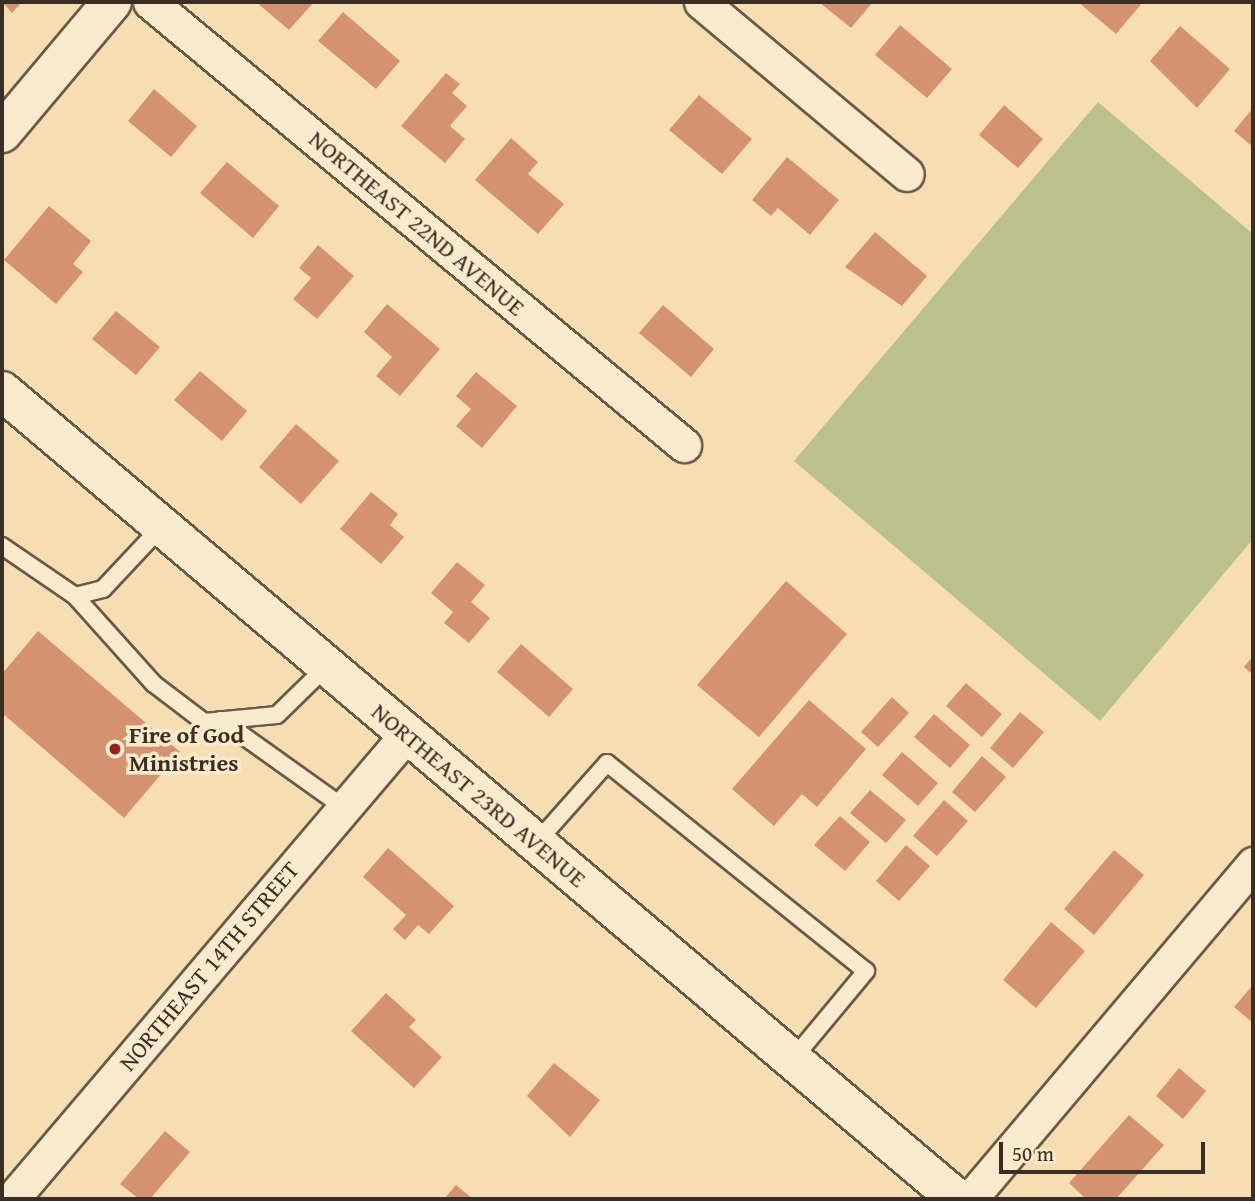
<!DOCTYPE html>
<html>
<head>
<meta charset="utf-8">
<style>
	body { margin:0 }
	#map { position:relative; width:1255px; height:1201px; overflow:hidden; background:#f7deb2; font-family:"Gentium Book Plus",serif }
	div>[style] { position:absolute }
	.green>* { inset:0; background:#bbc18d }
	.building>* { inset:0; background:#d5926f }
	.roads { filter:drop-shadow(2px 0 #695a48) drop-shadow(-2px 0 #695a48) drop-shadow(0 2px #695a48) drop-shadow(0 -2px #695a48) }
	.lane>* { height:16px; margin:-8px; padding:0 8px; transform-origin:8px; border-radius:8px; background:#faeacd }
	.street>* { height:33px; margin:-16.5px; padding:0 16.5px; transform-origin:16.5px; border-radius:16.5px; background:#faeacd }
	.secondary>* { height:38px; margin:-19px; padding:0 19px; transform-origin:19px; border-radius:19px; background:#faeacd }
	.dots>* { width:19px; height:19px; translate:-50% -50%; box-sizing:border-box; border:4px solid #faeacd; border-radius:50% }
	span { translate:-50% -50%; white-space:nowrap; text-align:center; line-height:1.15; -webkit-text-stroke:7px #faeacd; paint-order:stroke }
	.street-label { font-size:24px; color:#3a2e24 }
	.poi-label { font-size:24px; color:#3a2e24; font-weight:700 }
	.left { translate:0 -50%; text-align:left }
	.frame { position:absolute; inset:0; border:4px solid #3a2e24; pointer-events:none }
	.scale { position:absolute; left:999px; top:1142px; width:206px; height:32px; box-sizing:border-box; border:4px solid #3a2e24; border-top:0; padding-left:9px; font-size:21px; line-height:24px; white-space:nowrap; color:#3a2e24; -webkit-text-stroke:5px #faeacd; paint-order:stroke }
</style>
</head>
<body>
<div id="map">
	<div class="green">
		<div style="clip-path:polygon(1098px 102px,1253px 234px,1253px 539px,1100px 721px,794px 461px)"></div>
	</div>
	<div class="building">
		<div style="clip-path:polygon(2px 2px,22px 2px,12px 13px)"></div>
		<div style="clip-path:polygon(256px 2px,314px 2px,289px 30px)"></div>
		<div style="clip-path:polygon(819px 2px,873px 2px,851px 28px)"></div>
		<div style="clip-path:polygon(1078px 2px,1143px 2px,1116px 34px)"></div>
		<div style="clip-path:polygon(343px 12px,400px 61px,376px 89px,318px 41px)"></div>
		<div style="clip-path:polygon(900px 25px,952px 69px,927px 98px,875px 55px)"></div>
		<div style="clip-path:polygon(1180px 26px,1230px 69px,1197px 108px,1150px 61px)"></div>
		<div style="clip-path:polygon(446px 73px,460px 84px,452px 93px,467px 106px,450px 126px,465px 139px,445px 163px,401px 126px)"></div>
		<div style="clip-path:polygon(154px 89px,197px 126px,171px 157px,128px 121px)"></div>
		<div style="clip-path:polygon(699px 95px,752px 139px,722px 174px,669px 130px)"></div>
		<div style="clip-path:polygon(1004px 105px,1043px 139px,1018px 168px,979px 135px)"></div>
		<div style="clip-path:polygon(1253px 108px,1253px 147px,1234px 131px)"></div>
		<div style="clip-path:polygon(511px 138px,538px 162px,528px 174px,564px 204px,538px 234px,475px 180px)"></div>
		<div style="clip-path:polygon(787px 157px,839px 200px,810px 235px,778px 208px,771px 216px,752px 200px)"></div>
		<div style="clip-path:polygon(227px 162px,279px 206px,253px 238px,200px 193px)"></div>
		<div style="clip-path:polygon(49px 206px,91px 241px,73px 264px,83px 272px,56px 304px,4px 260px)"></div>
		<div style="clip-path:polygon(875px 232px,927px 276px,902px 306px,845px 267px)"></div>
		<div style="clip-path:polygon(318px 245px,354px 276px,317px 319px,293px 299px,311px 278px,299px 268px)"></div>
		<div style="clip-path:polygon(387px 304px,440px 349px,400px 396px,376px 376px,392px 357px,364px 332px)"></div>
		<div style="clip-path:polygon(663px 305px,714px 349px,691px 377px,639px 333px)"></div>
		<div style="clip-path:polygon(116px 311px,160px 347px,136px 375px,92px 339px)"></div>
		<div style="clip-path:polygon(200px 371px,247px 411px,222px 441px,174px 400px)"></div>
		<div style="clip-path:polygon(476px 372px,517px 406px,482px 448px,456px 426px,471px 409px,456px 396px)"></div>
		<div style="clip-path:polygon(296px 424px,339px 461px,301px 504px,259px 467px)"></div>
		<div style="clip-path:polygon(371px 492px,398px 514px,390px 525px,404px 537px,381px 564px,340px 529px)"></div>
		<div style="clip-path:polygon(457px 562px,485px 585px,471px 602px,490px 618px,469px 643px,444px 623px,453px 612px,431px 593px)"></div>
		<div style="clip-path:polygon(786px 581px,847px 634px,759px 737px,697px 685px)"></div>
		<div style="clip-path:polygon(38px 631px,180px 752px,124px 818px,2px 713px,2px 674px)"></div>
		<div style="clip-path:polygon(521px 644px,573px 689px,549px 717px,497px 672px)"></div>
		<div style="clip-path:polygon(1253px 656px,1253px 675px,1244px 667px)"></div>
		<div style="clip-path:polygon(966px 683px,1002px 714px,982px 737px,946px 706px)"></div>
		<div style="clip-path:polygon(892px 697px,909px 713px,878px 747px,861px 732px)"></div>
		<div style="clip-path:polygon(809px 700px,866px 749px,817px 807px,802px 794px,774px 826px,732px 789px)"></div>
		<div style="clip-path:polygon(1020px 712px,1044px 732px,1013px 768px,990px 748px)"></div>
		<div style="clip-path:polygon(934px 714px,970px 745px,950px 768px,914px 737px)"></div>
		<div style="clip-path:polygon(902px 752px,938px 783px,918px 806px,882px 775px)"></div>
		<div style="clip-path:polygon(982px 756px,1006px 777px,975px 812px,952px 792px)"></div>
		<div style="clip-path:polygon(870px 790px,906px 820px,886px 843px,850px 813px)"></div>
		<div style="clip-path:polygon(944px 800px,968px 821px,937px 856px,913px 836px)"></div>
		<div style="clip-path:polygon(840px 816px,870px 842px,845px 871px,814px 845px)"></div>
		<div style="clip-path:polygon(906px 845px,930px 866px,899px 901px,876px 881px)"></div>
		<div style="clip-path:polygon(388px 848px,454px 906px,429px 934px,418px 925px,405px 940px,393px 929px,406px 915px,363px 877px)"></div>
		<div style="clip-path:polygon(1114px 850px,1144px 875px,1094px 935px,1064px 909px)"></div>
		<div style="clip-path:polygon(1051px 922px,1085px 951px,1036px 1008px,1003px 980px)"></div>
		<div style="clip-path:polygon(1253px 985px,1253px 1023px,1234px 1007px)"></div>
		<div style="clip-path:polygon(386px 993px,416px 1020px,409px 1027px,442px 1057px,414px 1088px,351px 1031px)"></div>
		<div style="clip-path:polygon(554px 1063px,600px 1100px,570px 1137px,527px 1096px)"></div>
		<div style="clip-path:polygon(1179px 1068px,1206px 1091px,1183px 1119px,1156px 1096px)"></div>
		<div style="clip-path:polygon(1129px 1115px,1164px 1145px,1116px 1199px,1086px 1199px,1069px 1183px)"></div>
		<div style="clip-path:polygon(165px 1131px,190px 1152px,150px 1199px,139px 1199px,120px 1184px)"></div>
		<div style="clip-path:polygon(456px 1185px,473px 1199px,444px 1199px)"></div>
	</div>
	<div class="roads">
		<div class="lane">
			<div style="left:2px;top:546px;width:88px;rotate:34.4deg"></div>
			<div style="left:75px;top:596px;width:29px;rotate:-14deg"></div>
			<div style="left:103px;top:589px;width:86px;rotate:-46.9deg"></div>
			<div style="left:75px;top:596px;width:118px;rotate:48.1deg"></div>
			<div style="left:154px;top:684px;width:63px;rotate:37.2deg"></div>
			<div style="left:204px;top:722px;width:73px;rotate:-5.5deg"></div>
			<div style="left:277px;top:715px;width:70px;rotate:-44.4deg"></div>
			<div style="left:221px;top:720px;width:150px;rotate:35.5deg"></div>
			<div style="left:536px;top:843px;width:107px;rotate:-48.4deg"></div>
			<div style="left:607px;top:763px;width:332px;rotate:38.8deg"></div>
			<div style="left:866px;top:971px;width:116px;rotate:129.7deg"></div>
		</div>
		<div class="street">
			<div style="left:150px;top:2px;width:694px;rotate:39.68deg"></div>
			<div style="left:701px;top:2px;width:268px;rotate:39.9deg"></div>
			<div style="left:12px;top:1199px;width:610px;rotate:-49.65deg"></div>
			<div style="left:970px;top:1199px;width:439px;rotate:-49.8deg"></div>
		</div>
		<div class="secondary">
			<div style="left:2px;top:133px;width:171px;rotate:-50deg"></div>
			<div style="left:2px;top:391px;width:1251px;rotate:40.23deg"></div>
		</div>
	</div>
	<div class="dots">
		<div style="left:115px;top:749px;background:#8f2418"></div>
	</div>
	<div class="street-label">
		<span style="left:417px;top:223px;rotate:40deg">NORTHEAST 22ND AVENUE</span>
		<span style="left:479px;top:795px;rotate:40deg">NORTHEAST 23RD AVENUE</span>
		<span style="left:209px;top:966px;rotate:-50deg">NORTHEAST 14TH STREET</span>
	</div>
	<div class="poi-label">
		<span class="left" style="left:129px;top:749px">Fire of God<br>Ministries</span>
	</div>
	<div class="frame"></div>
	<div class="scale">50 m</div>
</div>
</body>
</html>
